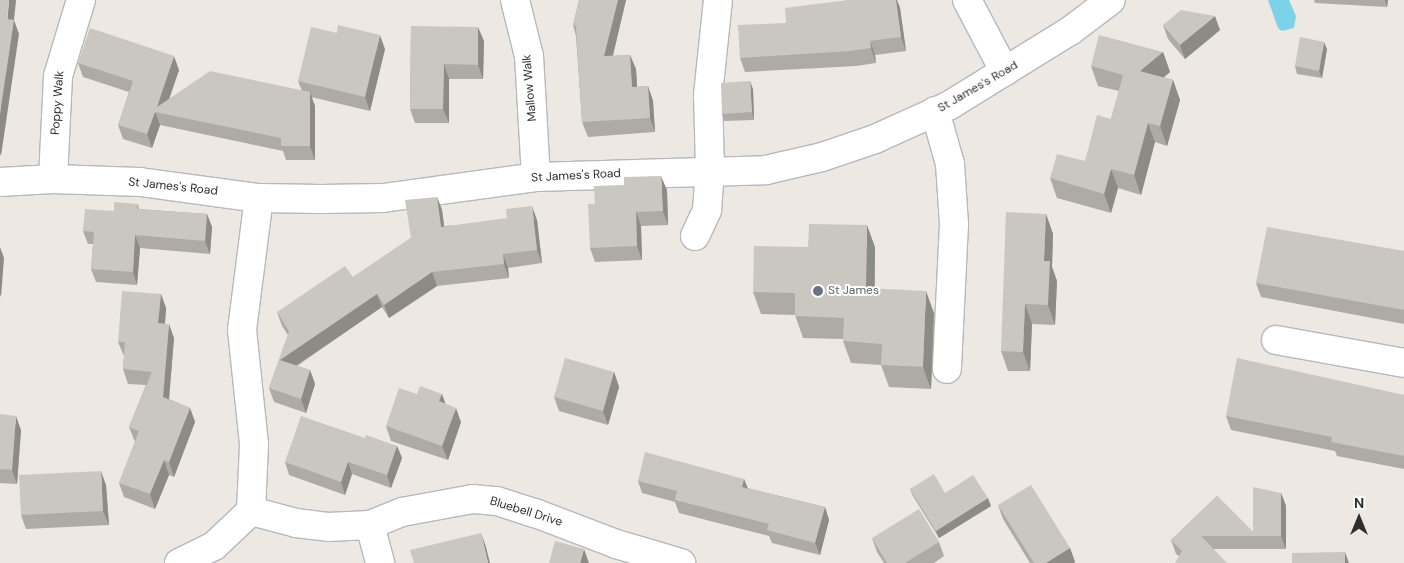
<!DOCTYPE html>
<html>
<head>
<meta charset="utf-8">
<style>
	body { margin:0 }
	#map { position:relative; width:1404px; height:563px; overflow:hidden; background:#eee8e2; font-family:"DM Sans",sans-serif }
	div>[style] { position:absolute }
	.water>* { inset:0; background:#7cd2e8 }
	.roads { filter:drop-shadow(1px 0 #b5b8c0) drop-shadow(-1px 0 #b5b8c0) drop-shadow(0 1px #b5b8c0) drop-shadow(0 -1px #b5b8c0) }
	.minor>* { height:28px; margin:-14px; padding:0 14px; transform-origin:14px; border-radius:14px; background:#fff }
	.wall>* { inset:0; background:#aeaaa5 }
	.shaded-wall>* { inset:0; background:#8d8b86 }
	.building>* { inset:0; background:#cac6c0 }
	.dots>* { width:14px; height:14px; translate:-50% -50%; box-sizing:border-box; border:2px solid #fff; border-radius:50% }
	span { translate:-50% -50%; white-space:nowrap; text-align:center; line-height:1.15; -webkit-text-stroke:4px #fff; paint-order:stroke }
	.street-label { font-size:12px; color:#2e2e2e }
	.worship-label { font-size:12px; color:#5b616d }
	.left { translate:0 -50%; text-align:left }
	.north { position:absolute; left:1334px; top:493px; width:50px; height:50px; -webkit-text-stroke:4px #fff; paint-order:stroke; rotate:0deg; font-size:14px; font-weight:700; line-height:20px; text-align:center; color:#2e2e2e }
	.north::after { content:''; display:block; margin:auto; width:18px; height:22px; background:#2e2e2e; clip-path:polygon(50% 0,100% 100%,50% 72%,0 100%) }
</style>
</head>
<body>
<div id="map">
	<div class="water">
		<div style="clip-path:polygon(1268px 0,1289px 0,1296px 16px,1294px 28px,1282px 31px,1278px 28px)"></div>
	</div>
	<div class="roads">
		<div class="minor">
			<div style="left:515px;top:0;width:58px;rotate:76deg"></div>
			<div style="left:529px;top:56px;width:121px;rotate:86.7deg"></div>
			<div style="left:967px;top:0;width:81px;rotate:62.2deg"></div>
			<div style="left:935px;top:111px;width:55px;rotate:74.2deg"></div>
			<div style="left:950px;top:164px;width:60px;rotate:86.2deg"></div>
			<div style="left:954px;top:224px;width:145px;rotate:92.8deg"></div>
			<div style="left:53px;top:179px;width:103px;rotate:-87.2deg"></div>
			<div style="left:58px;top:76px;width:79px;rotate:-73.2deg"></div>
			<div style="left:0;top:182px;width:53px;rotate:-3.2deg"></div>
			<div style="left:53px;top:179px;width:87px;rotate:2deg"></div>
			<div style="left:140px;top:182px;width:120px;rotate:7.7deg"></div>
			<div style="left:259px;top:198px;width:62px;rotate:0.9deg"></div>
			<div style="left:321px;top:199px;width:62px;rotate:-0.9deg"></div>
			<div style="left:383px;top:198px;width:154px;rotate:-7.8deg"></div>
			<div style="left:536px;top:177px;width:230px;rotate:-1.7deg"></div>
			<div style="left:766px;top:170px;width:57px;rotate:-13.1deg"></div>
			<div style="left:822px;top:157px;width:56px;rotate:-18.8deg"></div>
			<div style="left:875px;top:139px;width:82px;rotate:-24.4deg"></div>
			<div style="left:950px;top:105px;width:141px;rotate:-31.7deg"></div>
			<div style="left:1070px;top:31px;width:51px;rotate:-37.1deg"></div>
			<div style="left:695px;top:236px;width:29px;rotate:-65deg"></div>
			<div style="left:707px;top:210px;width:40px;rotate:-85.7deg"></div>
			<div style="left:710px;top:170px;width:75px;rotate:-91.5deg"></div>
			<div style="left:708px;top:95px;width:96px;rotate:-84deg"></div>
			<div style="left:1276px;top:340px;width:130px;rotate:10.2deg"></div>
			<div style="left:251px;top:511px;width:67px;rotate:-87.4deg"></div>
			<div style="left:254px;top:444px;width:115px;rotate:-96deg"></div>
			<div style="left:242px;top:330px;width:133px;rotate:-82.7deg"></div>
			<div style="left:370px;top:525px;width:39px;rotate:75deg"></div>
			<div style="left:179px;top:563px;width:39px;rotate:-26deg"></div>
			<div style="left:214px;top:546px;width:51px;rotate:-43.4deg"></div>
			<div style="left:251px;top:511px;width:47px;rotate:14.9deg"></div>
			<div style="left:296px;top:523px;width:32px;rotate:7deg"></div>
			<div style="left:328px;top:527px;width:42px;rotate:-2.7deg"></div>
			<div style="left:370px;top:525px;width:35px;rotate:-22deg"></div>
			<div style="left:402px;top:512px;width:72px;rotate:-10.4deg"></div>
			<div style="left:473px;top:499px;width:24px;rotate:5deg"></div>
			<div style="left:497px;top:501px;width:40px;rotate:18deg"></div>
			<div style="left:535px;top:513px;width:87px;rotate:20.9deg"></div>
			<div style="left:616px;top:544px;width:68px;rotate:16.3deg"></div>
		</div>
	</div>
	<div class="wall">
		<div style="clip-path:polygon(577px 0,626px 0,613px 56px,630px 55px,636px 69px,637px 87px,648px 86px,653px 101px,655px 132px,588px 137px,582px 122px,576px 36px,573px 25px,579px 0)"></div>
		<div style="clip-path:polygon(848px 0,897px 0,900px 8px,906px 51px,875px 55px,876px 63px,856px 66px,745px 72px,740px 58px,786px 23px)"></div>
		<div style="clip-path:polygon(1314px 0,1388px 0,1387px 7px,1315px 3px)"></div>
		<div style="clip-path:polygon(1163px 25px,1220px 30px,1185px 59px,1168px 39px)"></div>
		<div style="clip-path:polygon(411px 26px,484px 41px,483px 79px,449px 79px,449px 123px,415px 123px,410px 109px)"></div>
		<div style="clip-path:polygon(385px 49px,370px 111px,311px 97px,315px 106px,315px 160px,286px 160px,283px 151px,160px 125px,152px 148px,123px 139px,118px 125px,129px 92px,83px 77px,78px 63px,179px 70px,169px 99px,302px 91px,298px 81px)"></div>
		<div style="clip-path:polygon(1327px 49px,1322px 78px,1297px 74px,1295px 66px)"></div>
		<div style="clip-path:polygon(1163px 52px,1170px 72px,1163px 77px,1173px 80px,1180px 100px,1167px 146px,1155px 142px,1141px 195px,1118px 188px,1111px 213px,1057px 198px,1050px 178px,1085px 161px,1111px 119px,1119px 91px,1098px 86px,1091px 66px)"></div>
		<div style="clip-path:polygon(753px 89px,754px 120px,724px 121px,722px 114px)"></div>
		<div style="clip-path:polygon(667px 190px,668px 225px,641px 226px,642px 260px,595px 262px,590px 248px,595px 204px)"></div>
		<div style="clip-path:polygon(437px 197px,442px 210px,444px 226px,537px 220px,542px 263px,508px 268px,509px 278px,437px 286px,389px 318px,382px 307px,297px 366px,310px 370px,315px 384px,306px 413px,274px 402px,269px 388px,288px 335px,282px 326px,277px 312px,353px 277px,411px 238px)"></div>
		<div style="clip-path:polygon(138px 204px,139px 209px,207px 214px,212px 227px,210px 254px,140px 248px,137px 285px,96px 282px,91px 269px,93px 244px,88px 244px,83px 231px,114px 211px)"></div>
		<div style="clip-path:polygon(1046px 214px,1053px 234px,1052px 267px,1057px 281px,1055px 325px,1032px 324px,1030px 371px,1008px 371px,1001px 351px)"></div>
		<div style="clip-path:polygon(808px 247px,875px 247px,875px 289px,934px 313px,931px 389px,889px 387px,881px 365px,851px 363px,843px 341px,843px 339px,803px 338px,795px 315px,761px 314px,753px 292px)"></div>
		<div style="clip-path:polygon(1404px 251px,1404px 324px,1261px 297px,1256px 283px)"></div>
		<div style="clip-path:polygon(161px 294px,166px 308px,165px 324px,174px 338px,169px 399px,190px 408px,195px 422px,174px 477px,169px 475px,155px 509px,124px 497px,119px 483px,135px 442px,129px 427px,146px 385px,128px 384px,123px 369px,124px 356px,118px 342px)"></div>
		<div style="clip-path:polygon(614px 372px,619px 387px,608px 425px,559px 411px,554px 397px)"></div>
		<div style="clip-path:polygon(417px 394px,442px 394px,445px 404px,461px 422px,448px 460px,391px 441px,386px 426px)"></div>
		<div style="clip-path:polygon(1404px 395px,1404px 469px,1337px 456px,1335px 451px,1231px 430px,1226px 416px)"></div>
		<div style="clip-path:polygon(0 414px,21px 430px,17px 484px,0 483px)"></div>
		<div style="clip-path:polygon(365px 438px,397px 446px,402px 458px,391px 488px,352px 474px,345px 495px,289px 475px,285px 462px)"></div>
		<div style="clip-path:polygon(744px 479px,747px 488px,825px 507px,829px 520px,820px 555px,772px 543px,769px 536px,679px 513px,675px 502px,642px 493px,638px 481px)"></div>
		<div style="clip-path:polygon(106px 485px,109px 525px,26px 529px,21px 515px)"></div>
		<div style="clip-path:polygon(910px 489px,945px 493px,991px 506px,939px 538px,913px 496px)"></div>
		<div style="clip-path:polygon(1281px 493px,1286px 506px,1286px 549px,1214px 549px,1179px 556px,1176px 554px,1171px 540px,1217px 496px,1253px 532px)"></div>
		<div style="clip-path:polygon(998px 505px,1070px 548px,1075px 562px,1074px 563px,1030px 563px,1003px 519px)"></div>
		<div style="clip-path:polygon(872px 538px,939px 542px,944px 556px,934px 563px,884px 563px,877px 552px)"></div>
	</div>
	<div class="shaded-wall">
		<div style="clip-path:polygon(9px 0,16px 0,16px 1px,14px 20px,19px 34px,1px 156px,0 153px,0 114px)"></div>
		<div style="clip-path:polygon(618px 0,626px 0,609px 71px,604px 56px)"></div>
		<div style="clip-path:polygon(896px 0,897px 0,900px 8px,906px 51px,901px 37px)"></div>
		<div style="clip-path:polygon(1385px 0,1388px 0,1387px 7px)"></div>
		<div style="clip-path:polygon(1215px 16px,1220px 30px,1185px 59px,1180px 45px)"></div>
		<div style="clip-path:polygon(478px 27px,484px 41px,483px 79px,478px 65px)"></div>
		<div style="clip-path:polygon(380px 35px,385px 49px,370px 111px,365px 97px)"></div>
		<div style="clip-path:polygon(870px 41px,875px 55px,876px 63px,871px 48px)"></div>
		<div style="clip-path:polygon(1324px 42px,1327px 49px,1322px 78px,1319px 71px)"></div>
		<div style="clip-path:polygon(1163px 52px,1170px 72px,1148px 91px,1140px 71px)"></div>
		<div style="clip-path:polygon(630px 55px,636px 69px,638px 102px,632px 87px)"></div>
		<div style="clip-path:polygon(174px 56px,179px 70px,164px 114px,157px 107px)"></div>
		<div style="clip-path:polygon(444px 64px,449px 79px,449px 123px,443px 109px)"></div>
		<div style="clip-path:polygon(1173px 80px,1180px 100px,1167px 146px,1160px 126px)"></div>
		<div style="clip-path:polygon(750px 81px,753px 89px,754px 120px,752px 112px)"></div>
		<div style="clip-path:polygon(648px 86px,653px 101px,655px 132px,650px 118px)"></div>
		<div style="clip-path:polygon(310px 92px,315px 106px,315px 160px,310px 146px)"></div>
		<div style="clip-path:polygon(155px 112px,160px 125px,152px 148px,147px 134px)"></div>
		<div style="clip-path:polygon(1148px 123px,1155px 142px,1141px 195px,1134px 175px)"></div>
		<div style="clip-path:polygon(1111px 169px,1118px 188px,1111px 213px,1104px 194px)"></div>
		<div style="clip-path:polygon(661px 176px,667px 190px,668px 225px,663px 211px)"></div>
		<div style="clip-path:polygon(437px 197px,442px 210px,446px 240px,441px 227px)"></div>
		<div style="clip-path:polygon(532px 206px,537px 220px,542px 263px,537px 250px)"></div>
		<div style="clip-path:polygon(636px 212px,641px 226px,642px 260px,637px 246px)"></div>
		<div style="clip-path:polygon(207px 214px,212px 227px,210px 254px,205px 241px)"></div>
		<div style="clip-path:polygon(1046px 214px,1053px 234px,1052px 267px,1057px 281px,1055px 325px,1048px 305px,1044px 261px)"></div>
		<div style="clip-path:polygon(867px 225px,875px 247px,874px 310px,866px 288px)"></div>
		<div style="clip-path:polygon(135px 235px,140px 248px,137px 285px,133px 272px)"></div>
		<div style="clip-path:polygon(0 247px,4px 258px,1px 297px,0 294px)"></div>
		<div style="clip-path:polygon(503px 254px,508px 268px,509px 278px,504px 264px)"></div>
		<div style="clip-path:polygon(432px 272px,437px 286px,389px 318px,384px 305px)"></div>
		<div style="clip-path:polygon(926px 291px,934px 313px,931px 389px,923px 367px)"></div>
		<div style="clip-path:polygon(161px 294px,166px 308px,164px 337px,158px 323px)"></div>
		<div style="clip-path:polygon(377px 294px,382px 307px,285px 373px,280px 360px)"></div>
		<div style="clip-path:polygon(1025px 304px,1032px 324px,1030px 371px,1023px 352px)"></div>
		<div style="clip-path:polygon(169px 324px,174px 338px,168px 411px,163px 397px)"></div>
		<div style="clip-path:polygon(310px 370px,315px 384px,306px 413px,301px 399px)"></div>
		<div style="clip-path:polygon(614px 372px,619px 387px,608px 425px,603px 411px)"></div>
		<div style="clip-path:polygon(442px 394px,447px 408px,439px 401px)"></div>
		<div style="clip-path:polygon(190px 408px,195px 422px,174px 477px,169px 462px)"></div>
		<div style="clip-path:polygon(456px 408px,461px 422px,448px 460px,442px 446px)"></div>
		<div style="clip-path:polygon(16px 416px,21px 430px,17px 484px,12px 470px)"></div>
		<div style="clip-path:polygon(397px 446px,402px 458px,391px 488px,387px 475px)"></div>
		<div style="clip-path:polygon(164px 460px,169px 475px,155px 509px,150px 494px)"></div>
		<div style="clip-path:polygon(348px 462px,352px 474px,345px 495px,341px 482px)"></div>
		<div style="clip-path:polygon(101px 471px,106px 485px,109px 525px,103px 511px)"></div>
		<div style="clip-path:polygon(744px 479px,749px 491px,742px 487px)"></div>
		<div style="clip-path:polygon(1281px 493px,1286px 506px,1286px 549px,1281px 536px)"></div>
		<div style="clip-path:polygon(988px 498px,991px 506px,939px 538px,936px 531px)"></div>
		<div style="clip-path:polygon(825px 507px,829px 520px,820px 555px,815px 543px)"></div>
		<div style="clip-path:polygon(481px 533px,486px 547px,490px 563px,488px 563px)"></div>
		<div style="clip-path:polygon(1070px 548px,1075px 562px,1074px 563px,1046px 563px)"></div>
		<div style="clip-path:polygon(584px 549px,589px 563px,580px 563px)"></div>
		<div style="clip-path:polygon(1345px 552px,1349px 563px,1345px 563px)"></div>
	</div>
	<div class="building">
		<div style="clip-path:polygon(0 0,9px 0,7px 19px,14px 20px,0 114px)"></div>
		<div style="clip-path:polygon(579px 0,618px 0,604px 56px,630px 55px,632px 87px,648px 86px,650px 118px,582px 122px,576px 26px,573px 25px)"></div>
		<div style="clip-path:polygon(848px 0,896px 0,901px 37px,870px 41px,871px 48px,850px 51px,740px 58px,738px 25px,786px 23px,785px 8px)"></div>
		<div style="clip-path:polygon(1181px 10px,1215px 16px,1180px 45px,1163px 25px)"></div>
		<div style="clip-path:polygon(338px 25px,380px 35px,365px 97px,298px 81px,311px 27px,337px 33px)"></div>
		<div style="clip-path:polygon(411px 26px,478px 27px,478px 65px,444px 64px,443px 109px,410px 109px)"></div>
		<div style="clip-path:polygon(90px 28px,174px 56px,157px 107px,210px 71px,310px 92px,310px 146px,281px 146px,281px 138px,155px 112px,147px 134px,118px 125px,133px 81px,78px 63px)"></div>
		<div style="clip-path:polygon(1099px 35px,1163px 52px,1140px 71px,1173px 80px,1160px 126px,1148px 123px,1134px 175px,1111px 169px,1104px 194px,1050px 178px,1057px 154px,1085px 161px,1097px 115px,1111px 119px,1123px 75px,1091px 66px)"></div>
		<div style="clip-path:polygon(1300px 37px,1324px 42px,1319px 71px,1295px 66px)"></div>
		<div style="clip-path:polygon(750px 81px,752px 112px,722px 114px,721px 83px)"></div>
		<div style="clip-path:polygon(661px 176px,663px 211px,636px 212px,637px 246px,590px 248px,588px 204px,595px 204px,594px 186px,624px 185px,624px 177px)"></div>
		<div style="clip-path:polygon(437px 197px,441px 227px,507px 218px,506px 209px,532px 206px,537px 250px,503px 254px,504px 264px,432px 272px,384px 305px,377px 294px,280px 360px,310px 370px,301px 399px,269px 388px,289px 331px,277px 312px,345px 266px,353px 277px,411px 238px,405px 200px)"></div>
		<div style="clip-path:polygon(114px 202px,138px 204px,137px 209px,207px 214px,205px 241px,135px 235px,133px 272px,91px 269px,94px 232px,83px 231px,85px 209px,114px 211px)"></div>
		<div style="clip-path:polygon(1006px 212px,1046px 214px,1044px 261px,1050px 261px,1048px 305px,1025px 304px,1023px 352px,1001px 351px)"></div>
		<div style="clip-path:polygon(809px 224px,867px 225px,866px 288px,926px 291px,923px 367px,881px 365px,882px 344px,843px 341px,844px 318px,795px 316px,795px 293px,753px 292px,754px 246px,808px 247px)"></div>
		<div style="clip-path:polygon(1267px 227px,1404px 251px,1404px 310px,1256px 283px)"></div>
		<div style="clip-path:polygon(122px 291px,161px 294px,158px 323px,169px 324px,163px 397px,190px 408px,169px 462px,164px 460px,150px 494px,119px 483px,139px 431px,129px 427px,152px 372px,123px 369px,125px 342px,118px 342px)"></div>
		<div style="clip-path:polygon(565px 358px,614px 372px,603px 411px,554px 397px)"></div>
		<div style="clip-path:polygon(1237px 358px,1404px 395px,1404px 456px,1331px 442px,1332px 437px,1226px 416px)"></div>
		<div style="clip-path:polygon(420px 386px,442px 394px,439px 401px,456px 408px,442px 446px,386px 426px,399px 388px,417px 394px)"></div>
		<div style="clip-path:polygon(0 414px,16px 416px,12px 470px,0 469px)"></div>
		<div style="clip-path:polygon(301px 416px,365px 438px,366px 435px,397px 446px,387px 475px,348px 462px,341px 482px,285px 462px)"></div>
		<div style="clip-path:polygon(645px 452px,744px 479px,742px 487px,825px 507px,815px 543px,767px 530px,769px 524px,675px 500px,677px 491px,638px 481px)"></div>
		<div style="clip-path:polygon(101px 471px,103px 511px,21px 515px,19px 475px)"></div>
		<div style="clip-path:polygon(934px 474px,945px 493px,973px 475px,988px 498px,936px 531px,910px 489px)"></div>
		<div style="clip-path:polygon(1031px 485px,1070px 548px,1046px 563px,1034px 563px,998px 505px)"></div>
		<div style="clip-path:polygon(1253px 487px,1281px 493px,1281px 536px,1201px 536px,1227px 563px,1175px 563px,1182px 551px,1171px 540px,1217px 496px,1253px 532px)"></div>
		<div style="clip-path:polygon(919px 509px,939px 542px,905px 563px,887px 563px,872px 538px)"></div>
		<div style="clip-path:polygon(481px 533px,488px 563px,414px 563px,410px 550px)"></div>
		<div style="clip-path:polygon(555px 541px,584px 549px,580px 563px,549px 563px)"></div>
		<div style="clip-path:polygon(1345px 552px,1345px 563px,1292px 563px,1292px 553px)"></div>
	</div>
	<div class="dots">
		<div style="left:818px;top:291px;background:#6b7280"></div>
	</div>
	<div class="street-label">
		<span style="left:978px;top:87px;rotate:-30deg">St James's Road</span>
		<span style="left:530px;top:88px;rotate:-95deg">Mallow Walk</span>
		<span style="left:58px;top:103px;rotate:-86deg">Poppy Walk</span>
		<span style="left:576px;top:176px;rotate:-3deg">St James's Road</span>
		<span style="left:173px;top:187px;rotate:6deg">St James's Road</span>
		<span style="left:526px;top:512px;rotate:17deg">Bluebell Drive</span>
	</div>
	<div class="worship-label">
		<span class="left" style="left:828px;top:291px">St James</span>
	</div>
	<div class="north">N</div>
</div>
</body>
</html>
